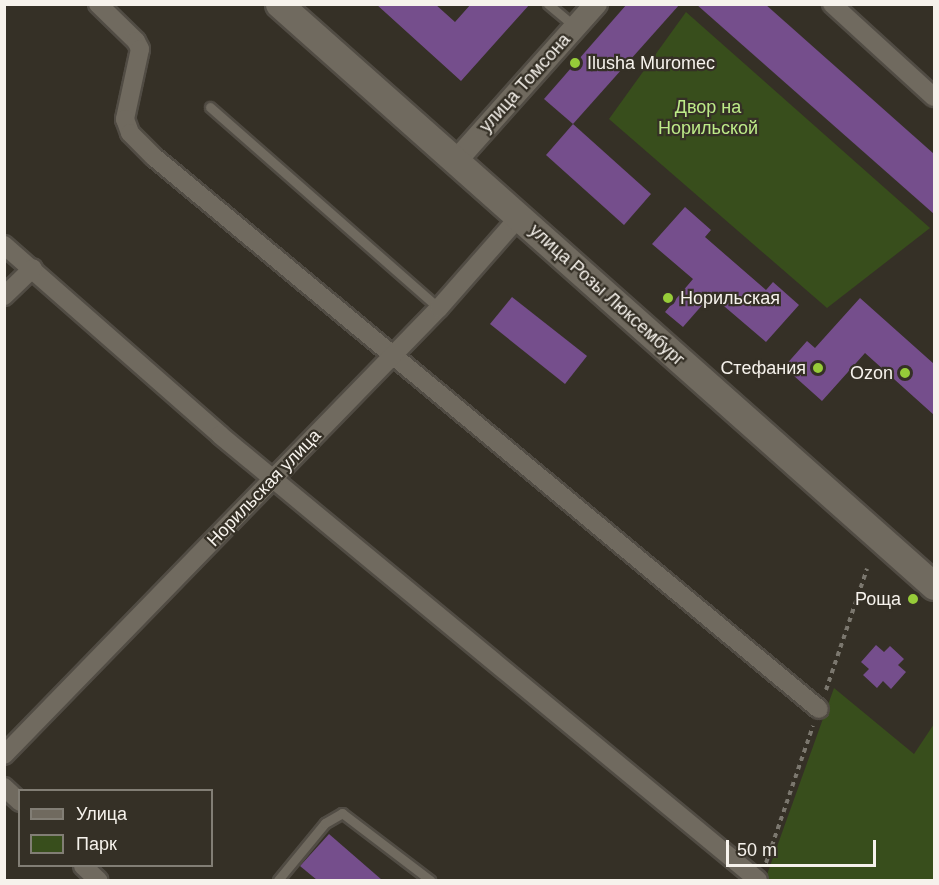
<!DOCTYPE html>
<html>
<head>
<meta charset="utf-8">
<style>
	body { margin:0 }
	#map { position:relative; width:939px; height:885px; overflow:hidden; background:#353026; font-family:Helvetica,sans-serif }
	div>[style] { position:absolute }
	.green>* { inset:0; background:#384e1c }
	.building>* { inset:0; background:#754e8c }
	.path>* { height:4px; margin-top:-2px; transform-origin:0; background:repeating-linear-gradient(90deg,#7b776e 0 4.5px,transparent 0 9px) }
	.roads { filter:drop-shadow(2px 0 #514c44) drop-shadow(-2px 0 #514c44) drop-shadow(0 2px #514c44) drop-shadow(0 -2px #514c44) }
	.service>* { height:9px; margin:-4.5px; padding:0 4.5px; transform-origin:4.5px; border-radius:4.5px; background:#706a5f }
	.minor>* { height:18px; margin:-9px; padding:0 9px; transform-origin:9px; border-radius:9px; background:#706a5f }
	.tertiary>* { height:22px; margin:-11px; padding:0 11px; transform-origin:11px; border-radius:11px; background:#706a5f }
	.secondary>* { height:27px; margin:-13.5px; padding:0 13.5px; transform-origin:13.5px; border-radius:13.5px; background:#706a5f }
	.dots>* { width:16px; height:16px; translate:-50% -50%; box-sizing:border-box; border:3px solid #353026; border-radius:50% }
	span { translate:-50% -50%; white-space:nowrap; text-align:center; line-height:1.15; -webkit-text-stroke:4.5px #353026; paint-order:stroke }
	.poi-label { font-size:18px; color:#f6f2ec }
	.left { translate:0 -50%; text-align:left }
	.right { translate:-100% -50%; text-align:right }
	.street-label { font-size:18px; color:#f6f2ec }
	.park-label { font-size:18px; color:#bdeb88 }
	.frame { position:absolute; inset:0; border:6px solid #f6f2ec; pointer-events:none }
	.legend { position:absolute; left:18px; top:789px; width:195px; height:78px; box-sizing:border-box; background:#353026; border:2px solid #827e75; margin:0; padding:8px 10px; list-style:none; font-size:18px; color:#f6f2ec }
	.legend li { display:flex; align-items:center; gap:12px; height:30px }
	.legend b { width:30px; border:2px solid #827e75 }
	.scale { position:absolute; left:726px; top:840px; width:150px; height:27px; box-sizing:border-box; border:3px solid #f6f2ec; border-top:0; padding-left:8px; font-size:18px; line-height:21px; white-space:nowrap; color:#f6f2ec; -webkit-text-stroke:4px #353026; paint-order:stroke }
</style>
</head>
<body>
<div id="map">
	<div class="green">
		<div style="clip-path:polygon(686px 12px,930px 228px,827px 308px,609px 119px)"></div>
		<div style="clip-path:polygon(834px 688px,914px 754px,934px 724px,934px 880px,765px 880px)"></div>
	</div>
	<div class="building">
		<div style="clip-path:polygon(376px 4px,435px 4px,455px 22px,471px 4px,530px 4px,461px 81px)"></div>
		<div style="clip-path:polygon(627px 4px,680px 4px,573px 124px,544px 99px)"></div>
		<div style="clip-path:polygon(696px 4px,765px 4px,934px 154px,934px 214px)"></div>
		<div style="clip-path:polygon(573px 124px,651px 194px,624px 225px,546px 155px)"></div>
		<div style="clip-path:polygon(685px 207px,711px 230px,705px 237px,766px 290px,773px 282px,799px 305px,766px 342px,711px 295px,683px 327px,665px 312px,693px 279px,652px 244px)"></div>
		<div style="clip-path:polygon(512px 297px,587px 356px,565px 384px,490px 324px)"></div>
		<div style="clip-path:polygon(860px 298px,934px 364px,934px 415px,865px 353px,822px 401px,784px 367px,807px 341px,815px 348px)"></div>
		<div style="clip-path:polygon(876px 645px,884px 652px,890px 646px,904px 659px,898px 665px,906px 672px,891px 689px,883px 681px,877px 688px,863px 675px,869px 669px,861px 662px)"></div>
		<div style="clip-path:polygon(329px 834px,382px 880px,317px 880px,300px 866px)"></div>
	</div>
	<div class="path">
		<div style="left:826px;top:690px;width:128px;rotate:-71.3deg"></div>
		<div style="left:766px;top:863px;width:145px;rotate:-71.1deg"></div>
	</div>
	<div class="roads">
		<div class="service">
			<div style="left:548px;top:4px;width:35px;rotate:40deg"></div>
			<div style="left:210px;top:107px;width:305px;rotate:41.3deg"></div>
			<div style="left:278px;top:880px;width:74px;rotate:-50.5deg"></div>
			<div style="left:325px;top:823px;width:20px;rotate:-30deg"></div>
			<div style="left:342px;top:813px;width:111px;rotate:37.3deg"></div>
		</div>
		<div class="minor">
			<div style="left:98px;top:4px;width:53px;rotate:44.2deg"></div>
			<div style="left:136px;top:41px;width:9px;rotate:63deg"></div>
			<div style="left:140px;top:49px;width:72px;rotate:102.1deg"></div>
			<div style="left:125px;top:119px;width:15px;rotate:70deg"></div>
			<div style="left:130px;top:133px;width:34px;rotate:45deg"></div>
			<div style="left:154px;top:157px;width:864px;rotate:39.7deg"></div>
			<div style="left:832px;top:4px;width:138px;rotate:42.4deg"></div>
			<div style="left:4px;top:245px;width:288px;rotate:41.3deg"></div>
			<div style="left:220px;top:435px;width:698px;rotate:39.6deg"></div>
			<div style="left:4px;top:296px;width:40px;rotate:-44deg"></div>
			<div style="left:4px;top:755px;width:624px;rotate:-45.78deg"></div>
			<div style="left:439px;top:308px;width:121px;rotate:-48.7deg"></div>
			<div style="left:4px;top:787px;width:22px;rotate:43deg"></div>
			<div style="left:83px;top:866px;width:21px;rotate:43deg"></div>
		</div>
		<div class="tertiary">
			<div style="left:455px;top:162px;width:212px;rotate:-48.3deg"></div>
		</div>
		<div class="secondary">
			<div style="left:279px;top:4px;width:876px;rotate:41.62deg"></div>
		</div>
	</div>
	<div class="dots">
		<div style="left:575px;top:63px;background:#97cc39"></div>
		<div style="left:668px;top:298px;background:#97cc39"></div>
		<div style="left:818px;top:368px;background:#97cc39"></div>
		<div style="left:905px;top:373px;background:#97cc39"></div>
		<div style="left:913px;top:599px;background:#97cc39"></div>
	</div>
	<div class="poi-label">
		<span class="left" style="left:587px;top:63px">Ilusha Muromec</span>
		<span class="left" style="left:680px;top:298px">Норильская</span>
		<span class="right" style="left:806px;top:368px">Стефания</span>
		<span class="right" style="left:893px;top:373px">Ozon</span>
		<span class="right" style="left:901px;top:599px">Роща</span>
	</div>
	<div class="street-label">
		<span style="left:525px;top:83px;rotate:-48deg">улица Томсона</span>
		<span style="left:607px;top:295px;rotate:42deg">улица Розы Люксембург</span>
		<span style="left:264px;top:488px;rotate:-46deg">Норильская улица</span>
	</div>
	<div class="park-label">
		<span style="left:708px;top:118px">Двор на<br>Норильской</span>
	</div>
	<div class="frame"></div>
	<ul class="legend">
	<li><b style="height:8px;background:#706a5f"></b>Улица</li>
	<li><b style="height:16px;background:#384e1c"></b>Парк</li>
	</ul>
	<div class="scale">50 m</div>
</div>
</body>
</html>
